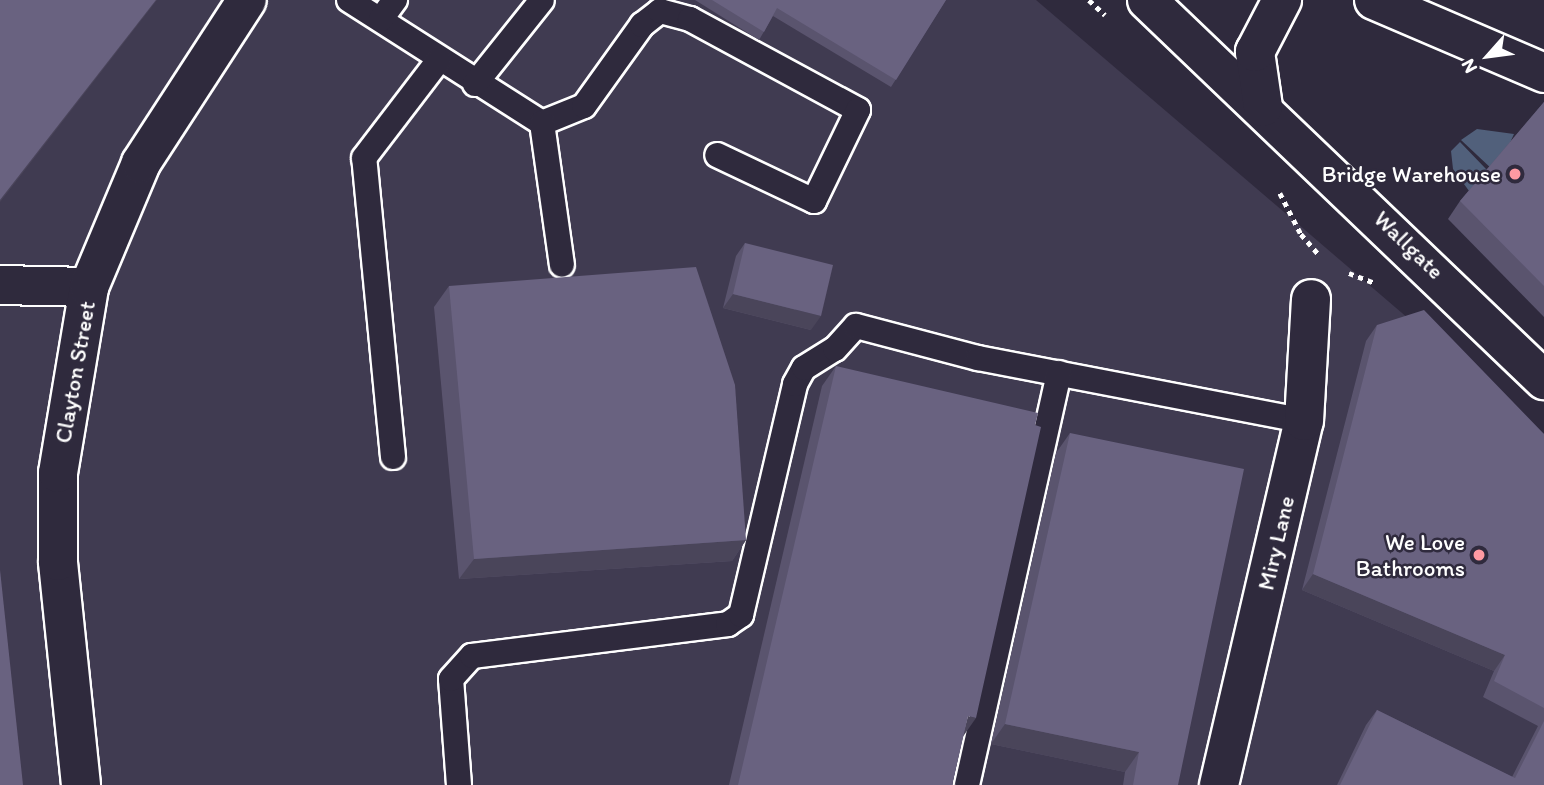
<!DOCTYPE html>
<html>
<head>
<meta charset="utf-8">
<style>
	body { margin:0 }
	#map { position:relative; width:1544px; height:785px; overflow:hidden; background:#2f2a3d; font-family:Itim,sans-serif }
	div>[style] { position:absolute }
	.built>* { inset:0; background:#403b51 }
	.water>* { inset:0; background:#51607b }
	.path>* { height:4.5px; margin-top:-2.25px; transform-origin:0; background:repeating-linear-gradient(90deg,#fff 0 5px,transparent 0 10px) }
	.roads { filter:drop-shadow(2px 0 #fff) drop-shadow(-2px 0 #fff) drop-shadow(0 2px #fff) drop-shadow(0 -2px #fff) }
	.service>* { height:24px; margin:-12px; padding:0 12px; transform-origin:12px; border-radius:12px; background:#2f2a3d }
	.minor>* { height:38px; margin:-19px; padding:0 19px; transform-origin:19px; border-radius:19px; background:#2f2a3d }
	.trunk>* { height:38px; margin:-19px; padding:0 19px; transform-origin:19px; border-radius:19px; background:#2f2a3d }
	.wall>* { inset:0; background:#5a546e }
	.shaded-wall>* { inset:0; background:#4a455a }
	.building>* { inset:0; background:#696280 }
	.dots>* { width:19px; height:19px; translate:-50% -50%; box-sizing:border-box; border:4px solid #2f2a3d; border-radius:50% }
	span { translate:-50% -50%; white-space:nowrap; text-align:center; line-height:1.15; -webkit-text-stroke:5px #2f2a3d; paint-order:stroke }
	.poi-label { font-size:23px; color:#fff }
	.right { translate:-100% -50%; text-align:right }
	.street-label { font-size:23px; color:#fff }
	.north { position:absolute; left:1453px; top:21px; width:70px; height:70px; -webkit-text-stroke:5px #2f2a3d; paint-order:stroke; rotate:242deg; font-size:19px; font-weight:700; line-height:28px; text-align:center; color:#fff }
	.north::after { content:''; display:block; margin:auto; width:24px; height:32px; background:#fff; clip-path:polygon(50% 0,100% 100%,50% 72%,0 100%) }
</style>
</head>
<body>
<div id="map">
	<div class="built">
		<div style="clip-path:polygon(0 0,1036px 0,1409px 319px,1544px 462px,1544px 785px,0 785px)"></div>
	</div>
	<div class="water">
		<div style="clip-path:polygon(1477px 129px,1514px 134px,1509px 145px,1544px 218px,1461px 140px)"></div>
		<div style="clip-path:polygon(1460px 142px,1486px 169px,1544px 223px,1472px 195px,1453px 169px,1451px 151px)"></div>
	</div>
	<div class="path">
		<div style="left:1089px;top:0;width:22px;rotate:43deg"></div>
		<div style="left:1280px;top:193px;width:46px;rotate:62.9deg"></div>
		<div style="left:1301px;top:234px;width:29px;rotate:49deg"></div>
		<div style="left:1349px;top:273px;width:26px;rotate:21deg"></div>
	</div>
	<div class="roads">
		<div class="service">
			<div style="left:349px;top:0;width:229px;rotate:32.5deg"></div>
			<div style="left:542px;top:123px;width:45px;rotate:-22deg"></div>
			<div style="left:584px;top:106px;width:100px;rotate:-54.4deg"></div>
			<div style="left:642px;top:25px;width:23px;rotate:-38deg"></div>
			<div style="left:660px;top:11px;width:31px;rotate:15deg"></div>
			<div style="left:690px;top:19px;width:191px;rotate:28.4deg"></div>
			<div style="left:858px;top:110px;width:101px;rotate:115.8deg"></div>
			<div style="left:814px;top:201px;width:107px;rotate:-154.6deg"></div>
			<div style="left:381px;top:19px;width:24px;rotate:-54deg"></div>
			<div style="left:475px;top:84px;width:107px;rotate:-51.4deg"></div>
			<div style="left:542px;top:123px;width:143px;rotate:82deg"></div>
			<div style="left:393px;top:457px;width:300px;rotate:-95.5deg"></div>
			<div style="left:364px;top:158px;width:123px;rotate:-52.6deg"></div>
			<div style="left:459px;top:785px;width:106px;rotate:-94.3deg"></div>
			<div style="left:451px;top:679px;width:31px;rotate:-48deg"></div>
			<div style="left:472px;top:656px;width:258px;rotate:-7.1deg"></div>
			<div style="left:728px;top:624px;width:16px;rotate:-35deg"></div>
			<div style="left:741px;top:615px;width:237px;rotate:-76.8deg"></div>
			<div style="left:795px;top:384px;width:18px;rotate:-61deg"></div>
			<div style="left:804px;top:368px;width:36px;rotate:-32deg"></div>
			<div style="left:835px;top:349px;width:31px;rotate:-48deg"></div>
			<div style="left:856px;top:326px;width:126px;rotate:14.7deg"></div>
			<div style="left:978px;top:358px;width:332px;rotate:10.9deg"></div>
			<div style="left:967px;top:785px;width:422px;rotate:-77.4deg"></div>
		</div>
		<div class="minor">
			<div style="left:0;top:285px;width:89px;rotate:1.3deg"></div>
			<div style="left:81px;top:785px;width:225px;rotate:-95.9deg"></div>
			<div style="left:58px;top:561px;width:88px;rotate:-90deg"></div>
			<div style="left:58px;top:473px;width:189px;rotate:-80.5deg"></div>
			<div style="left:89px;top:287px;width:134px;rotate:-67.2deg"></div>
			<div style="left:141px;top:163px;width:194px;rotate:-57deg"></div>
			<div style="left:1219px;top:785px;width:374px;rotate:-76.9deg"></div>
			<div style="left:1304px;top:421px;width:122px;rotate:-86.7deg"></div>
		</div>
		<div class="trunk">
			<div style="left:1147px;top:0;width:550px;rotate:43.75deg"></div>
			<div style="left:1374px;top:0;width:185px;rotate:23.2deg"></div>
			<div style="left:1263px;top:107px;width:56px;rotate:-98.3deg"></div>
			<div style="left:1255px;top:52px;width:59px;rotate:-62.6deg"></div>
		</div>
	</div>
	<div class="wall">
		<div style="clip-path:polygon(695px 0,946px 0,891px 87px,773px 16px,759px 40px)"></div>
		<div style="clip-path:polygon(1544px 102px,1544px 317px,1448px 219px,1460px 201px)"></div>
		<div style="clip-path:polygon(745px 243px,811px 330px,723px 308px,736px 256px)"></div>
		<div style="clip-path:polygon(449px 286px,746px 540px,732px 561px,459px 579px,434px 307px)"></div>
		<div style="clip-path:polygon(1377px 325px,1544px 434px,1544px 785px,1337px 785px,1366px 725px,1377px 710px,1512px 777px,1538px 726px,1483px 697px,1494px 671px,1302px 590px,1366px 341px)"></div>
		<div style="clip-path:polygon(836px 366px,963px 736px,952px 785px,729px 785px,822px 386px)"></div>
		<div style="clip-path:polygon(1070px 433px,1178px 785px,1123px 785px,1125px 772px,991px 744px,1056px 453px)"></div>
	</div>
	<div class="shaded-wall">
		<div style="clip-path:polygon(156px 0,157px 0,0 202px,0 200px)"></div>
		<div style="clip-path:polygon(733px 294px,821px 316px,811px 330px,723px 308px)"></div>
		<div style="clip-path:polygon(746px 540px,732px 561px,459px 579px,474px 559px)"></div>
		<div style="clip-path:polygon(1313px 574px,1505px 655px,1494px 671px,1302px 590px)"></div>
		<div style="clip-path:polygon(968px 716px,976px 718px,962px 738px)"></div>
		<div style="clip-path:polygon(1005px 724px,1139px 752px,1125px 772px,991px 744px)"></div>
	</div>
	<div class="building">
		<div style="clip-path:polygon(0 0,156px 0,0 200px)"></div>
		<div style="clip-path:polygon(712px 0,946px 0,896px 80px,777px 8px,764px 32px)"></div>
		<div style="clip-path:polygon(1544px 102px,1544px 286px,1460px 201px)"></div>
		<div style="clip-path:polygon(745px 243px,833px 265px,821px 316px,733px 294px)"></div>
		<div style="clip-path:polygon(696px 267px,735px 385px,746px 540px,474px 559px,449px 286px)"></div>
		<div style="clip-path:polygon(1424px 310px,1544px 434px,1544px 708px,1494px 681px,1505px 655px,1313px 574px,1377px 325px)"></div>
		<div style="clip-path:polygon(836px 366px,1038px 413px,1035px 425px,1041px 427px,976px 718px,968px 716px,952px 785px,738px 785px)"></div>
		<div style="clip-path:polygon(1070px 433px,1244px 469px,1178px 785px,1133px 785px,1139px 752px,1005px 724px)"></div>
		<div style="clip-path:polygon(0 570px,23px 785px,0 785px)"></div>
		<div style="clip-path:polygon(1377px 710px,1515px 778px,1544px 721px,1544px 785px,1340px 785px)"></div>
	</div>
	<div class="dots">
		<div style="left:1515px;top:174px;background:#ff9aa2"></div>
		<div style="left:1479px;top:555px;background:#ff9aa2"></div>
	</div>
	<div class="poi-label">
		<span class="right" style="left:1501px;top:174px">Bridge Warehouse</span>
		<span class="right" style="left:1465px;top:555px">We Love<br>Bathrooms</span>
	</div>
	<div class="street-label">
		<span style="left:1409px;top:245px;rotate:44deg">Wallgate</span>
		<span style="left:75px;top:372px;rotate:-80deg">Clayton Street</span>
		<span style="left:1276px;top:543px;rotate:-77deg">Miry Lane</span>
	</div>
	<div class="north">N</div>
</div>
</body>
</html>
